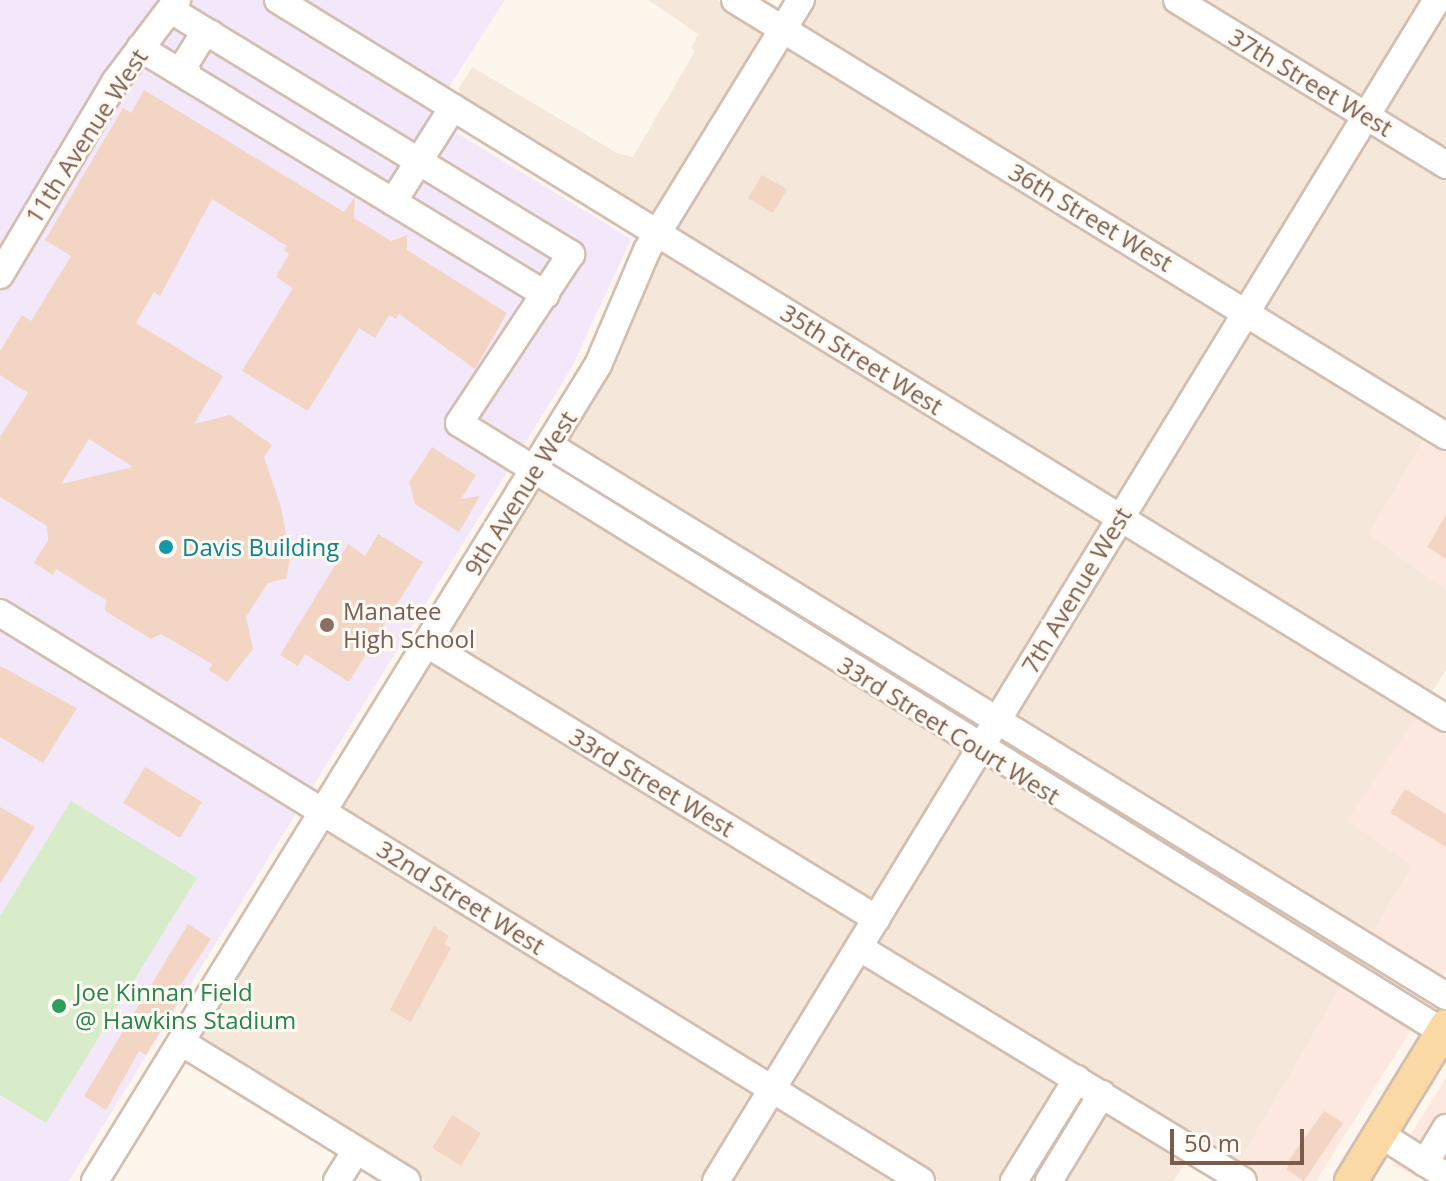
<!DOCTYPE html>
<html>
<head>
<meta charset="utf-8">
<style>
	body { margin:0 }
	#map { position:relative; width:1446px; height:1181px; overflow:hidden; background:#fdf6ec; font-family:"Open Sans",sans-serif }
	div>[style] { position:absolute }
	.residential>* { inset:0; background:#f5e8da }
	.commercial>* { inset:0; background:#fde8e0 }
	.education>* { inset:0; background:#f3e8fa }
	.green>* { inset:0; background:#d8ecc9 }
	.building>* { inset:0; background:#f3d5c3 }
	.roads { filter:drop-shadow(2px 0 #d1beb0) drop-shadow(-2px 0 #d1beb0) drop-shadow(0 2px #d1beb0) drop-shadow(0 -2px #d1beb0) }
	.minor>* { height:26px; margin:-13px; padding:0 13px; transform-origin:13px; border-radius:13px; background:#fff }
	.major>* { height:32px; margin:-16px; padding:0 16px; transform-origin:16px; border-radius:16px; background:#fbd9a5 }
	.dots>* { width:22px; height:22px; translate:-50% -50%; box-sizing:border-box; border:4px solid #fffaf3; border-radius:50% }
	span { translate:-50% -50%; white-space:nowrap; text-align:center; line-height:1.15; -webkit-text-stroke:6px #fffaf3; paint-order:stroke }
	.street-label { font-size:24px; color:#7a5c4d }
	.culture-label { font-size:24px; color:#0d838f }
	.left { translate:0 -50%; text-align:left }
	.education-label { font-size:24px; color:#785e54 }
	.leisure-label { font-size:24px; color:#27864d }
	.scale { position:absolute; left:1170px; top:1129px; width:134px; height:36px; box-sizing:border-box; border:4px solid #7a5c4d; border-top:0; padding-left:10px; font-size:24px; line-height:28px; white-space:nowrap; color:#7a5c4d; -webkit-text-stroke:6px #fffaf3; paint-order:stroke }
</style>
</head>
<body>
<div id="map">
	<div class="residential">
		<div style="clip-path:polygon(648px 0,717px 0,769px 31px,653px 219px,461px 101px,459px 88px,472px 67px,617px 153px,633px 157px,695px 51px,691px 48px,698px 34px)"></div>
		<div style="clip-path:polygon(813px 0,1159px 0,1352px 118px,1240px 298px,797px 26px)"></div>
		<div style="clip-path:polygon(1194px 0,1425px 0,1361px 102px)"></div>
		<div style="clip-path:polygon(1446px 5px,1446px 154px,1379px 113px)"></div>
		<div style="clip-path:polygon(787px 42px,1231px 314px,1115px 504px,671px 230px)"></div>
		<div style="clip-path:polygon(1369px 129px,1446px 176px,1446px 425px,1258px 308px)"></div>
		<div style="clip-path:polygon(662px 246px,1105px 520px,995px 708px,563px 442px)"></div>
		<div style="clip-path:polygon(1249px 324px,1427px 435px,1369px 534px,1446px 590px,1446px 670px,1429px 696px,1132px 515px)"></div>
		<div style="clip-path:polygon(553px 458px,985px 723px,977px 736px,546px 470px)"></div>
		<div style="clip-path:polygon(536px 485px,967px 752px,873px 906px,440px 641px)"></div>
		<div style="clip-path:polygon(1123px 531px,1419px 712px,1412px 866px,1370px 938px,1012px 718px)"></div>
		<div style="clip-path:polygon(431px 657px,864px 922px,769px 1076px,336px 809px)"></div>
		<div style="clip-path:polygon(1003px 734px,1361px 954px,1353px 966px,995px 747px)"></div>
		<div style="clip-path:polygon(985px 763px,1344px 982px,1241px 1159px,1205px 1130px,1197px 1142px,874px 945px)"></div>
		<div style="clip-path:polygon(327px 825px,759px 1092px,704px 1181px,425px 1181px,197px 1041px)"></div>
		<div style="clip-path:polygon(864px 961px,1063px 1081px,1002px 1181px,939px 1181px,786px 1087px)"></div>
		<div style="clip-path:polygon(777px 1103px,904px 1181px,729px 1181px)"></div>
		<div style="clip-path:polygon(1106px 1108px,1188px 1158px,1174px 1181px,1061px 1181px)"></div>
	</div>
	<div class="commercial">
		<div style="clip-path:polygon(1427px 435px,1446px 447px,1446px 590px,1369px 534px)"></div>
		<div style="clip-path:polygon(1419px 712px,1446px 728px,1446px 971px,1440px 981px,1370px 938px,1412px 866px,1347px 820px)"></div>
		<div style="clip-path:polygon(1344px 982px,1414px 1025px,1316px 1181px,1260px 1181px,1197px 1142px,1205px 1130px,1241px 1159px)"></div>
		<div style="clip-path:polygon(1446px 1078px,1446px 1181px,1426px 1181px,1392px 1165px)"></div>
	</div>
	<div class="education">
		<div style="clip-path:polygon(0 0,505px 0,450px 85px,457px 133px,631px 239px,572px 367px,69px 1181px,0 1181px)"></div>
	</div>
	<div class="green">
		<div style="clip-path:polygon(71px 801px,197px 878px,46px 1123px,0 1095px,0 916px)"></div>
	</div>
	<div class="building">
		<div style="clip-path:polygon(evenodd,144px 90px,344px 212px,355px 197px,354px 218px,391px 241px,407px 235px,407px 250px,507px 313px,475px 369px,399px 314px,396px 319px,389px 315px,375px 338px,359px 328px,308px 411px,242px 371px,293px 288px,276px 277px,289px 254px,284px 250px,287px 246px,212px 199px,160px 296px,154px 292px,136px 323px,223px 376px,194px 424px,230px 415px,272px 445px,264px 457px,281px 507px,290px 556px,287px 578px,268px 583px,246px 617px,253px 649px,227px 682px,209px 670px,212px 664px,161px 634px,151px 639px,105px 611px,106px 600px,56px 569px,53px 575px,34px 563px,48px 540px,47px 526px,0 497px,0 437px,28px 393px,0 375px,0 351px,22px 315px,31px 321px,71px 256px,45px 240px,123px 108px,131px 113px,144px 90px,89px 439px,133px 467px,61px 484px,89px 439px)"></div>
		<div style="clip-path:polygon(762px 175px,787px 189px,773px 213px,748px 198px)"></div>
		<div style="clip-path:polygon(432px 447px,476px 475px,461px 499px,480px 496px,459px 532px,415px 504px,409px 482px)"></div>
		<div style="clip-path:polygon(1446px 515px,1446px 559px,1427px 547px)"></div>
		<div style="clip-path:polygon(378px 534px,423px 562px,349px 682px,305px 654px,298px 666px,280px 655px,348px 544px,365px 556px)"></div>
		<div style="clip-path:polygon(0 666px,77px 708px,43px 763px,0 737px)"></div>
		<div style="clip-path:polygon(145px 767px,202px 802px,180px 838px,123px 803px)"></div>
		<div style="clip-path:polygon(1405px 789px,1446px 814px,1446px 847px,1390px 813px)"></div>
		<div style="clip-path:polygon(0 807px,35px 827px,0 884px)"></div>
		<div style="clip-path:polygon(188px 924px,211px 939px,174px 995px,180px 999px,146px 1055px,139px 1051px,106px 1110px,84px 1096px)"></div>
		<div style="clip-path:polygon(434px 926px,449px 936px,444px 944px,451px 948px,411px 1022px,390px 1010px)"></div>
		<div style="clip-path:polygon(1324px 1111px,1343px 1123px,1304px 1181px,1287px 1170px,1289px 1160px)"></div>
		<div style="clip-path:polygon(452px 1115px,481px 1133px,461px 1166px,432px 1148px)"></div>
	</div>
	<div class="roads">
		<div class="minor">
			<div style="left:278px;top:0;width:1371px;rotate:31.58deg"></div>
			<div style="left:735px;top:0;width:834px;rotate:31.52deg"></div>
			<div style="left:1177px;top:0;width:316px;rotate:31.5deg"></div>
			<div style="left:171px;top:10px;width:469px;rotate:31.4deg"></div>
			<div style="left:571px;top:254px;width:203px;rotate:123.5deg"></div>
			<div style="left:459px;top:423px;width:1157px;rotate:31.75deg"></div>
			<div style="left:140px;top:48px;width:475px;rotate:31.3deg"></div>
			<div style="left:189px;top:78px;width:15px;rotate:-106deg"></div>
			<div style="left:185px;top:64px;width:31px;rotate:-58deg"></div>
			<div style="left:201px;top:38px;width:11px;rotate:-22deg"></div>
			<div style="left:393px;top:202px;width:112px;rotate:-57.7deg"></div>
			<div style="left:0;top:275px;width:225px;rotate:-59.2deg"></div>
			<div style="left:115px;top:82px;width:103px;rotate:-52.9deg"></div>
			<div style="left:549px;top:445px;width:1053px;rotate:31.56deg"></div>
			<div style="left:0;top:613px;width:1082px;rotate:31.66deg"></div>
			<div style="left:427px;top:644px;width:527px;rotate:31.43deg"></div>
			<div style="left:860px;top:948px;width:448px;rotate:31.3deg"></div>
			<div style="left:181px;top:1042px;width:265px;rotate:31.6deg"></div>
			<div style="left:1380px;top:1134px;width:78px;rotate:32.5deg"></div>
			<div style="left:1425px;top:1163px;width:41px;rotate:-59deg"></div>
			<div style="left:95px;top:1181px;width:959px;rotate:-58.35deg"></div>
			<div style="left:598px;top:365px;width:125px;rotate:-66.9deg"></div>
			<div style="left:647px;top:250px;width:294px;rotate:-58.4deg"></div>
			<div style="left:337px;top:1181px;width:36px;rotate:-58deg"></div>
			<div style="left:716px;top:1181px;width:1384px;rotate:-58.6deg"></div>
			<div style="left:1014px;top:1181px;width:120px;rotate:-58.3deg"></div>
			<div style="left:1049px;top:1181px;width:102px;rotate:-58.7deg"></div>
		</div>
		<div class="major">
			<div style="left:1351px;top:1181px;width:182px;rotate:-58.5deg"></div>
		</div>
	</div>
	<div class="dots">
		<div style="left:166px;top:547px;background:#0f9aa8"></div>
		<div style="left:327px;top:625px;background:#8d6e63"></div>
		<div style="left:59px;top:1006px;background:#2e9e5b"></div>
	</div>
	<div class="street-label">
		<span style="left:1311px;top:82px;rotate:31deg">37th Street West</span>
		<span style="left:86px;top:136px;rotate:-57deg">11th Avenue West</span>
		<span style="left:1091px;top:217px;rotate:31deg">36th Street West</span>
		<span style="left:862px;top:359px;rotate:32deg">35th Street West</span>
		<span style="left:520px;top:493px;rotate:-58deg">9th Avenue West</span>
		<span style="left:1076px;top:590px;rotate:-59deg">7th Avenue West</span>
		<span style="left:949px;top:730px;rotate:32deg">33rd Street Court West</span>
		<span style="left:652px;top:782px;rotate:31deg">33rd Street West</span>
		<span style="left:461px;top:897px;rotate:32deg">32nd Street West</span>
	</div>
	<div class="culture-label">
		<span class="left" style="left:182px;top:547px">Davis Building</span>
	</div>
	<div class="education-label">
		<span class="left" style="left:343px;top:625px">Manatee<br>High School</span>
	</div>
	<div class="leisure-label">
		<span class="left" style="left:75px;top:1006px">Joe Kinnan Field<br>@ Hawkins Stadium</span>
	</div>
	<div class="scale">50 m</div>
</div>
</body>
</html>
